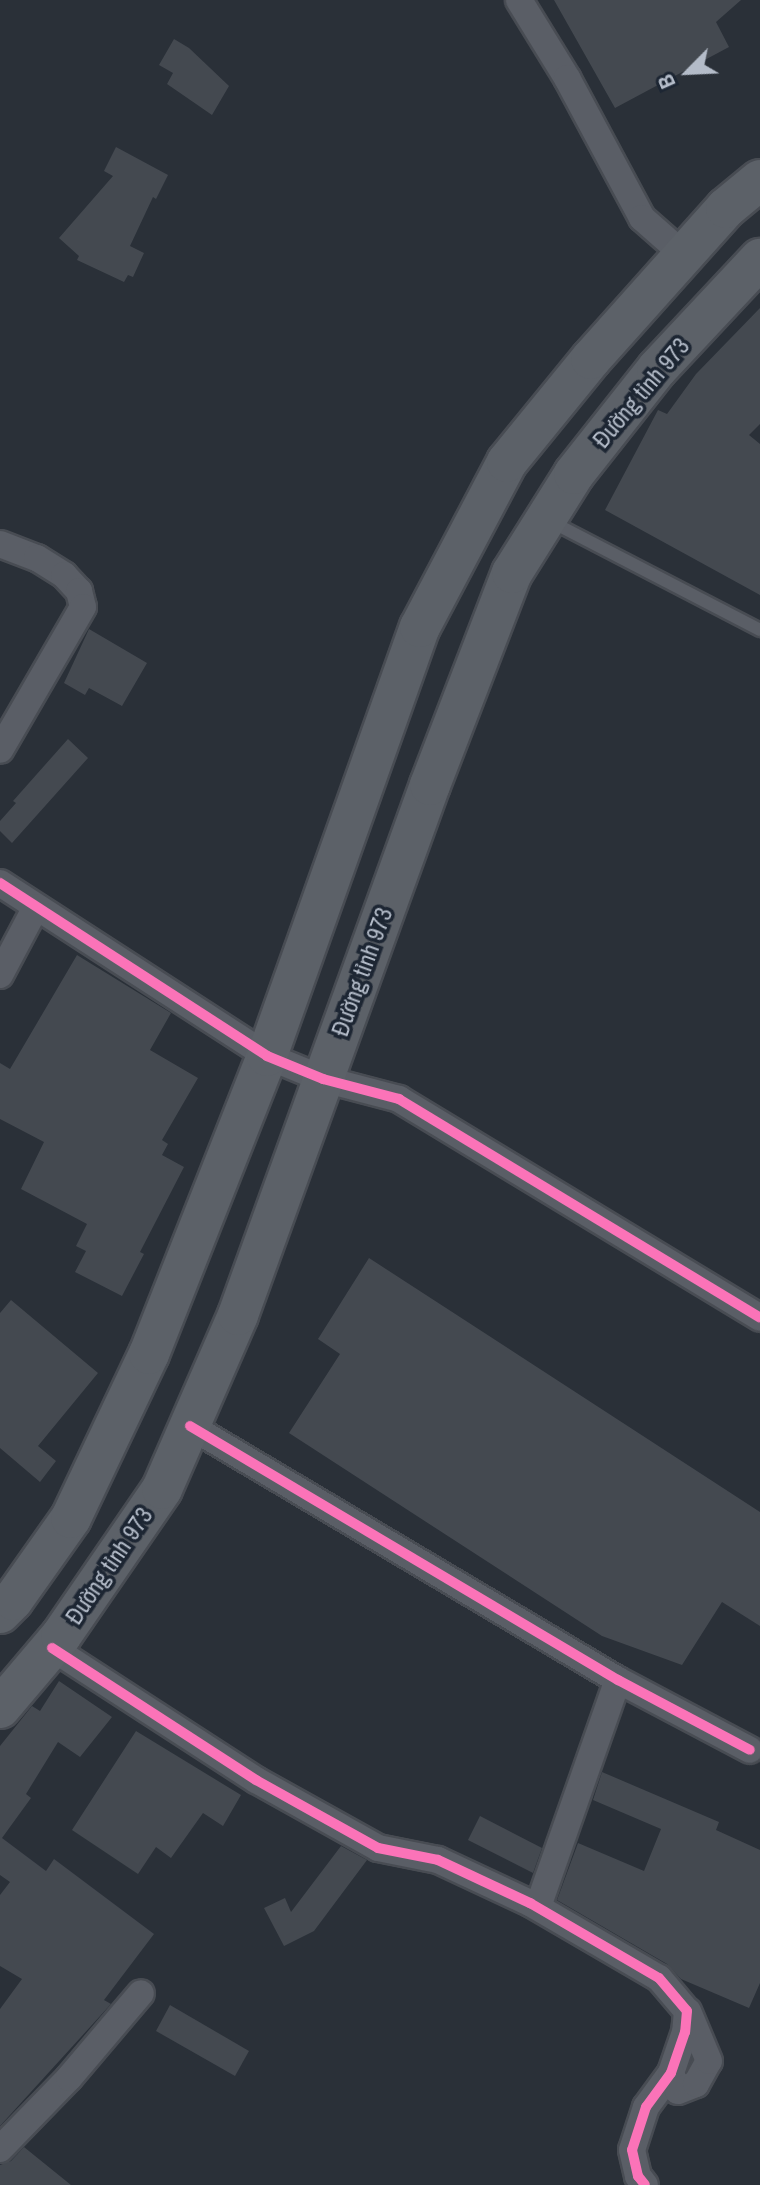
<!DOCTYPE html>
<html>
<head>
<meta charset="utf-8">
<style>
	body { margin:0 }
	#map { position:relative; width:760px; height:2185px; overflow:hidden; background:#2a3038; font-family:"Archivo Narrow",sans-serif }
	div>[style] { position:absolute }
	.building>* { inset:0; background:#444950 }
	.roads { filter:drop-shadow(2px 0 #484c53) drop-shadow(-2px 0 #484c53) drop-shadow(0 2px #484c53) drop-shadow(0 -2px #484c53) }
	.service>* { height:12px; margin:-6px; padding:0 6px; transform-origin:6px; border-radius:6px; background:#5a5e66 }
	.minor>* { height:26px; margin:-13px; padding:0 13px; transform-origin:13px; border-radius:13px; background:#5a5e66 }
	.primary>* { height:40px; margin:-20px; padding:0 20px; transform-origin:20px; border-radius:20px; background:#5c6168 }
	.cycleway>* { height:10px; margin:-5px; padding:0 5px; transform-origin:5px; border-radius:5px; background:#fb73b8 }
	span { translate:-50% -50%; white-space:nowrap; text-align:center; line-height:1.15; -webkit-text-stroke:7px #1d2633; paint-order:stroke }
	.street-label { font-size:24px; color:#b4bcc9 }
	.north { position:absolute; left:648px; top:32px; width:80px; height:80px; -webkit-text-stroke:6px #1d2633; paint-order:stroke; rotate:246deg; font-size:22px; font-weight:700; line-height:32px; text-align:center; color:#b4bcc9 }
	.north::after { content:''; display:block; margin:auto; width:28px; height:36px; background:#b4bcc9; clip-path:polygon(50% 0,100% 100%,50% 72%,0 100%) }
</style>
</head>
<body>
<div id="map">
	<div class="building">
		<div style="clip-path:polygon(554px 0,741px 0,716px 22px,729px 47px,615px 108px)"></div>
		<div style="clip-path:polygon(174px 39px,189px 48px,229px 86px,212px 115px,167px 84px,173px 73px,159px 65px)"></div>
		<div style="clip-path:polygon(116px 147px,168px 175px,156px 199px,153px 197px,130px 246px,144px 253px,133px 277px,128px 275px,124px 282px,77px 260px,79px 256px,59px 238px,113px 176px,104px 171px)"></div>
		<div style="clip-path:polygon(760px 308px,760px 424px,749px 435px,760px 444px,760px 595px,605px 510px,658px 410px,667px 414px,696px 374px)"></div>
		<div style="clip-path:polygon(89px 629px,147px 663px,122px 706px,89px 688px,85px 695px,64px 683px)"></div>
		<div style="clip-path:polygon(68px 739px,88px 758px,12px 843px,0 831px,0 821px,16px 803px,13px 801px)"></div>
		<div style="clip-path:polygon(77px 955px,171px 1013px,150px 1050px,198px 1078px,162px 1140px,168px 1144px,162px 1155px,184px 1167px,140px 1252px,144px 1254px,122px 1296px,75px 1272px,86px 1251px,76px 1246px,87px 1224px,21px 1189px,44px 1142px,0 1119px,0 1063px,10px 1069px)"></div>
		<div style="clip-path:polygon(369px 1258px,760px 1512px,760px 1626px,722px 1602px,682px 1665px,602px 1636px,289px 1433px,340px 1354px,318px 1339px)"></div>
		<div style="clip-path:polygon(11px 1300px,98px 1373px,38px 1446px,56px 1461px,40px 1482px,0 1448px,0 1313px)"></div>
		<div style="clip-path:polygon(59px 1681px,112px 1717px,80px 1757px,58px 1742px,26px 1794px,31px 1798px,2px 1838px,46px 1871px,54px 1859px,154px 1934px,104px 2000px,111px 2004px,0 2126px,0 2009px,22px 1979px,0 1966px,0 1895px,10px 1882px,0 1875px,0 1746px,32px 1706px,40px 1711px)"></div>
		<div style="clip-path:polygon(136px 1731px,241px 1795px,223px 1826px,203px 1813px,171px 1858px,156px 1847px,138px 1874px,72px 1830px)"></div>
		<div style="clip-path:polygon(602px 1772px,719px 1822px,716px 1830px,760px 1850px,760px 1983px,749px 2008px,681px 1979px,667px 1964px,557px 1900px,578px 1843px,644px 1871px,661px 1829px,593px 1800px)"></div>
		<div style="clip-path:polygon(480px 1816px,542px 1848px,533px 1873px,468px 1840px)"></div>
		<div style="clip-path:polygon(341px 1846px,367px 1860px,314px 1931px,284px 1946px,264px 1908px,285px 1898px,291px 1912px)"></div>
		<div style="clip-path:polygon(170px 2005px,249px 2051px,235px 2076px,156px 2031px)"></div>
		<div style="clip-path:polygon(24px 2147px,71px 2185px,0 2185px,0 2165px,11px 2161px)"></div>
	</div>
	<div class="roads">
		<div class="service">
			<div style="left:550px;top:521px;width:237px;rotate:27.4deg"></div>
		</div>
		<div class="minor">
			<div style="left:519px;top:0;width:92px;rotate:58.4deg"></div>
			<div style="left:567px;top:78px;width:159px;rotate:61.8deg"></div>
			<div style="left:642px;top:218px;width:56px;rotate:41.4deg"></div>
			<div style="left:0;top:544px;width:40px;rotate:21deg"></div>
			<div style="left:37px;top:558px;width:32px;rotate:32deg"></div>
			<div style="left:64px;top:575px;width:22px;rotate:47deg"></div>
			<div style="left:79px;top:591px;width:16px;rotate:76deg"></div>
			<div style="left:83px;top:607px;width:165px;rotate:120.1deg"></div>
			<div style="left:0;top:883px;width:318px;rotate:32.9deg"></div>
			<div style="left:267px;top:1056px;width:61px;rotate:22.3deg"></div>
			<div style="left:323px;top:1079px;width:79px;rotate:14.7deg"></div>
			<div style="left:399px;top:1099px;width:422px;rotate:31.2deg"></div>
			<div style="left:0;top:975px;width:77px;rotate:-62.1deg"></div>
			<div style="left:190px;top:1426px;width:498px;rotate:30.7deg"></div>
			<div style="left:618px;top:1680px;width:149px;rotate:27.9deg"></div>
			<div style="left:52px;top:1648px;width:243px;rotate:32.9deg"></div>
			<div style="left:256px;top:1780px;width:140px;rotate:29.1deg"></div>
			<div style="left:378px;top:1848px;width:61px;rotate:11.3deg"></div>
			<div style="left:438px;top:1860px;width:102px;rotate:25.1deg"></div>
			<div style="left:530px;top:1903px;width:149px;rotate:30.2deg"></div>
			<div style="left:659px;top:1978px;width:43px;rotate:49.7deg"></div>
			<div style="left:687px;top:2011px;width:21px;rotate:95deg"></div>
			<div style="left:685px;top:2032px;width:43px;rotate:108.9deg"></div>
			<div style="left:671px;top:2073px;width:42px;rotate:126.3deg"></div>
			<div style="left:646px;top:2107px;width:45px;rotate:108deg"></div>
			<div style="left:632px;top:2150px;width:27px;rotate:77deg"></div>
			<div style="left:638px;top:2176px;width:11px;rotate:52deg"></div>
			<div style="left:540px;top:1901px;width:234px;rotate:-70.6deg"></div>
			<div style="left:671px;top:2073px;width:19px;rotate:69deg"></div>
			<div style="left:678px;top:2091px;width:19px;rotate:-21deg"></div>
			<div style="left:696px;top:2084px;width:26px;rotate:-61deg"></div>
			<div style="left:709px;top:2061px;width:54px;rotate:-112.8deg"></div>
			<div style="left:0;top:2149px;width:99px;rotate:-45.8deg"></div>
			<div style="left:69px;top:2078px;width:111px;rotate:-49.7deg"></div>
		</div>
		<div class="primary">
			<div style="left:0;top:1613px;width:18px;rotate:-45deg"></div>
			<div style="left:13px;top:1600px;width:100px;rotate:-54.7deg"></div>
			<div style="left:71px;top:1518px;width:182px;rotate:-64.6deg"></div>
			<div style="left:149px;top:1354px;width:321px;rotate:-68.4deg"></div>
			<div style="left:267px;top:1056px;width:455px;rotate:-70.4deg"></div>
			<div style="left:420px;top:627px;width:187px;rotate:-62.2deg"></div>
			<div style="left:507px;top:462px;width:133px;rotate:-50.8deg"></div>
			<div style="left:591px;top:359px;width:203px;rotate:-48.2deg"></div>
			<div style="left:726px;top:208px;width:44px;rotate:-39.5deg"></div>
			<div style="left:0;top:1708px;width:94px;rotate:-49.7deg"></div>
			<div style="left:61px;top:1636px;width:178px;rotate:-55.5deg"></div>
			<div style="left:162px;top:1489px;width:190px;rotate:-66.4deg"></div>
			<div style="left:238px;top:1315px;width:564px;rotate:-70.09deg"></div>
			<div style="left:430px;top:785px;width:227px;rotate:-68.9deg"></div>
			<div style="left:512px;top:573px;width:117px;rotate:-57.9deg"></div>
			<div style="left:574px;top:474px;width:134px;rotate:-51.7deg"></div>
			<div style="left:657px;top:369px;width:151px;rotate:-46.9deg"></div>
		</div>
	</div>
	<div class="cycleway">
		<div style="left:0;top:883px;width:318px;rotate:32.9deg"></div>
		<div style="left:267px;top:1056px;width:61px;rotate:22.3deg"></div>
		<div style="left:323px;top:1079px;width:79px;rotate:14.7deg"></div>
		<div style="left:399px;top:1099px;width:422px;rotate:31.2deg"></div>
		<div style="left:190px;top:1426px;width:498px;rotate:30.7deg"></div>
		<div style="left:618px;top:1680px;width:149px;rotate:27.9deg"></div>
		<div style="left:52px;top:1648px;width:243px;rotate:32.9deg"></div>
		<div style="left:256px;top:1780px;width:140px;rotate:29.1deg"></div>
		<div style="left:378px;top:1848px;width:61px;rotate:11.3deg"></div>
		<div style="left:438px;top:1860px;width:102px;rotate:25.1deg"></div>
		<div style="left:530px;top:1903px;width:149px;rotate:30.2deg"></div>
		<div style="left:659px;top:1978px;width:43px;rotate:49.7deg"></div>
		<div style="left:687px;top:2011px;width:21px;rotate:95deg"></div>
		<div style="left:685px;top:2032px;width:43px;rotate:108.9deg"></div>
		<div style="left:671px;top:2073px;width:42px;rotate:126.3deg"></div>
		<div style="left:646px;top:2107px;width:45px;rotate:108deg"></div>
		<div style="left:632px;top:2150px;width:27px;rotate:77deg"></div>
		<div style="left:638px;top:2176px;width:11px;rotate:52deg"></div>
	</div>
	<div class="street-label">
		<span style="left:641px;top:393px;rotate:-50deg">Đường tỉnh 973</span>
		<span style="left:362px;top:972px;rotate:-70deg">Đường tỉnh 973</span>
		<span style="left:109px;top:1566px;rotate:-56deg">Đường tỉnh 973</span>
	</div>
	<div class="north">B</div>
</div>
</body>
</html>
